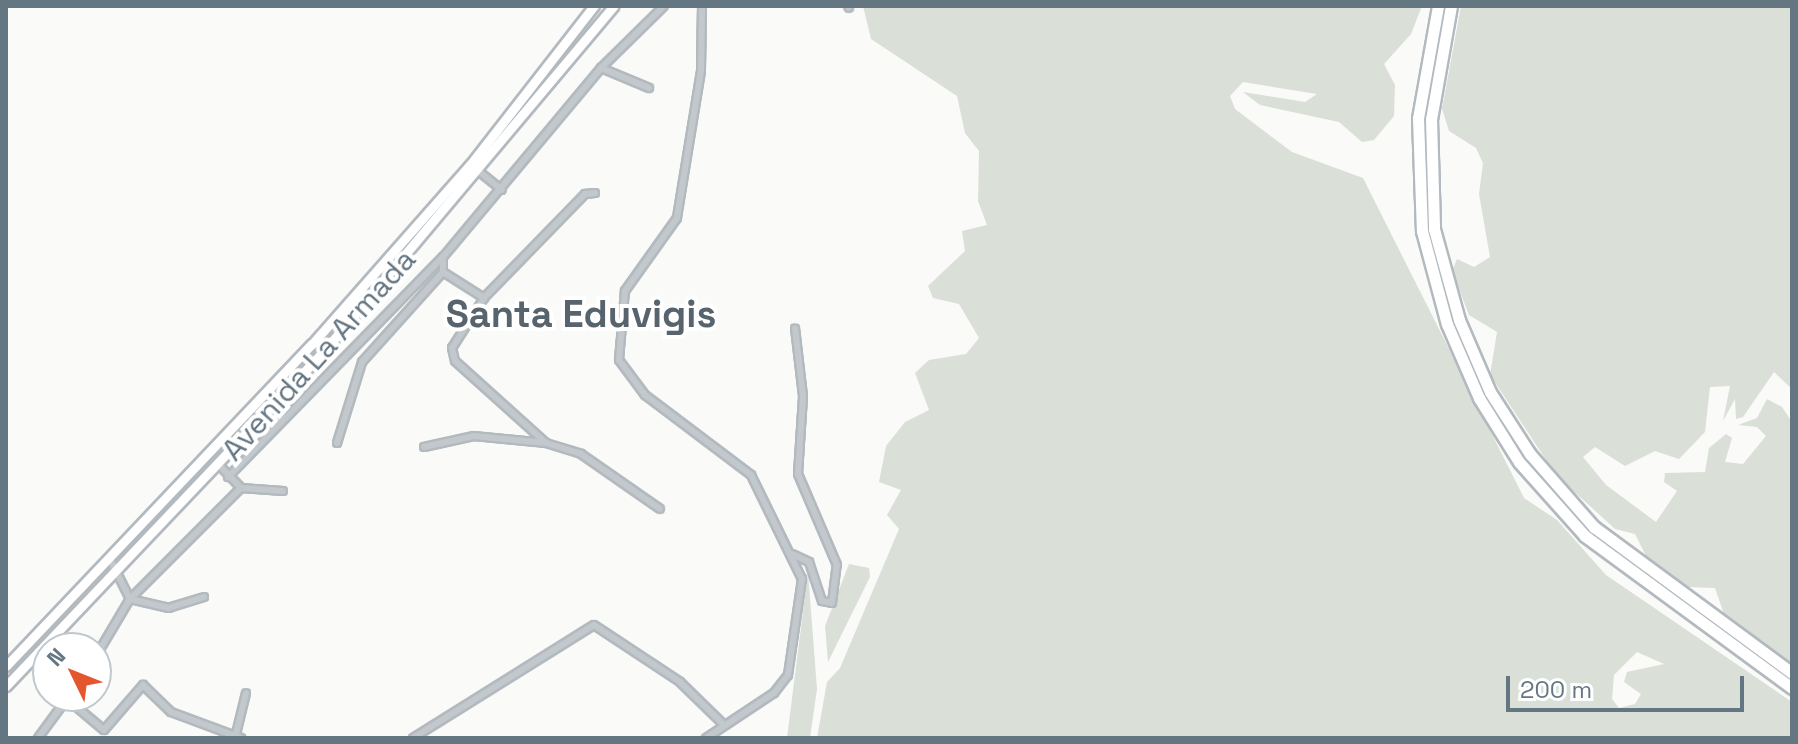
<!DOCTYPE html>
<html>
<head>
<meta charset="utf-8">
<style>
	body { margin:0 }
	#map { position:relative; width:1798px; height:744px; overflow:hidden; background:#fafaf8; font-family:"Space Grotesk",sans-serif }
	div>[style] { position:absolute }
	.green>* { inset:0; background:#dadfd7 }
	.roads { filter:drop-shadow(2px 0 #b3babf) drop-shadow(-2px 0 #b3babf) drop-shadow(0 2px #b3babf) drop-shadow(0 -2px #b3babf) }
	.minor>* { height:6px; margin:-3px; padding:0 3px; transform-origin:3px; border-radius:3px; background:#c3c8cc }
	.secondary>* { height:9px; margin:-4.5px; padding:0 4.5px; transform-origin:4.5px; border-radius:4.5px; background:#fff }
	.trunk>* { height:11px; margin:-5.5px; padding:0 5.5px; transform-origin:5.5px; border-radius:5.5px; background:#fff }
	span { translate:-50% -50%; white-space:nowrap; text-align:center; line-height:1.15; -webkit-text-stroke:8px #fff; paint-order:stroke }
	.street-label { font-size:30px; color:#657683 }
	.district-label { font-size:38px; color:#57646e; font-weight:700 }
	.frame { position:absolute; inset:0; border:8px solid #657683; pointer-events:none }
	.north { position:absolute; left:32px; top:632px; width:80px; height:80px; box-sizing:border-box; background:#fff; border:2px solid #c1c8cd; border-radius:50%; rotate:313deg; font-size:22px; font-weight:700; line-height:32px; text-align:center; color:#657683 }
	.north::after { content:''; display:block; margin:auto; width:28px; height:36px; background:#e4572e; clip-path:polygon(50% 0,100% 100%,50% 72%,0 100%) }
	.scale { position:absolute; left:1506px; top:676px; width:238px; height:36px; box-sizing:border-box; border:4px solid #657683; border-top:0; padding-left:10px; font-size:24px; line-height:28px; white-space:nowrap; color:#657683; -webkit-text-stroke:6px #fff; paint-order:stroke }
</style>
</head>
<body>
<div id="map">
	<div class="green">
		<div style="clip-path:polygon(evenodd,863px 6px,1422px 6px,1411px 34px,1384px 64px,1395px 85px,1394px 116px,1374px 140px,1362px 142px,1339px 122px,1260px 105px,1243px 92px,1305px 102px,1317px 94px,1243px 82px,1230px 96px,1235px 109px,1292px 152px,1363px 178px,1524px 498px,1557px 520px,1606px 575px,1792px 702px,1792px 738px,817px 738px,827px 682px,840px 668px,899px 529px,887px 515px,901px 490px,879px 482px,886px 446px,905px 422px,929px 410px,915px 373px,929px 360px,966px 354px,979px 338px,959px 304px,933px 298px,928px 286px,965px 251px,962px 231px,987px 225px,978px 201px,979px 151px,965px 133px,957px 96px,871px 39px,863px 6px,1637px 652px,1664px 664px,1627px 672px,1624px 682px,1641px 694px,1635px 704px,1619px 708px,1612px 699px,1614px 675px,1637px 652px)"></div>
		<div style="clip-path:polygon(1461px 6px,1792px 6px,1792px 389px,1774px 372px,1743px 417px,1736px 419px,1735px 399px,1723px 421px,1730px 386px,1710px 387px,1705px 432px,1679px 459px,1655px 451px,1625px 466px,1595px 447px,1583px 457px,1606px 485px,1656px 522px,1677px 491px,1664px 482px,1665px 473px,1705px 472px,1709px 448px,1726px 434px,1732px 438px,1725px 462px,1743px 464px,1766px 436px,1757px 427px,1738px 425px,1757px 418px,1767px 399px,1782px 407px,1792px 422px,1792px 664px,1725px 617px,1715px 588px,1687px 587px,1646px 556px,1635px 534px,1615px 529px,1556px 475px,1490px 375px,1497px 332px,1469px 315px,1452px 271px,1457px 259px,1474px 267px,1490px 257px,1479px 194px,1483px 163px,1476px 148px,1449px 131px,1442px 109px)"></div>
		<div style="clip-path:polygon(849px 564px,869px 568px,870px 577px,828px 662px,825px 626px)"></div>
		<div style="clip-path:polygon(808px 572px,817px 689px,810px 738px,787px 738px)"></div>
	</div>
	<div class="roads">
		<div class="minor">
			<div style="left:702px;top:6px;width:65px;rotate:90.9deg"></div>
			<div style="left:701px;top:71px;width:149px;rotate:99.3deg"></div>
			<div style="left:677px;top:218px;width:90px;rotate:125.5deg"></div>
			<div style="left:625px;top:291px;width:69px;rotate:95deg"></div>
			<div style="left:619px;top:360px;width:44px;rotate:53.4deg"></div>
			<div style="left:645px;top:395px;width:133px;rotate:37deg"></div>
			<div style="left:751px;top:475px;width:116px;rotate:63.9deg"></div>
			<div style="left:802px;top:579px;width:97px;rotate:98.3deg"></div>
			<div style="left:788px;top:675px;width:23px;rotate:128deg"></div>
			<div style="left:774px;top:693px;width:82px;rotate:146.5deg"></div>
			<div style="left:848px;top:6px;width:2px;rotate:63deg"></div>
			<div style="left:601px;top:68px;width:52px;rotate:22.6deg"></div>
			<div style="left:476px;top:169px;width:33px;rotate:39deg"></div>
			<div style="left:595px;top:193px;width:10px;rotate:174deg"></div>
			<div style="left:585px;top:194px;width:145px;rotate:134.2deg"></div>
			<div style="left:484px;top:298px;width:59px;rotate:122.6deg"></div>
			<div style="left:452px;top:348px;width:13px;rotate:77deg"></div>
			<div style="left:455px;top:361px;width:122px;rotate:42deg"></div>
			<div style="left:546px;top:443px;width:37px;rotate:17deg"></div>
			<div style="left:581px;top:454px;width:96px;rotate:34.8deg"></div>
			<div style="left:443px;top:257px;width:15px;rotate:90deg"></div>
			<div style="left:443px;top:272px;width:49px;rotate:32.4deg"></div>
			<div style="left:337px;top:443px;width:85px;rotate:-72.8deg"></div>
			<div style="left:362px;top:362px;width:121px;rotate:-48deg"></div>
			<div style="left:424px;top:447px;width:51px;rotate:-12.4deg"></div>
			<div style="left:474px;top:436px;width:72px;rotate:5.6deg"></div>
			<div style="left:220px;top:466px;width:30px;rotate:46deg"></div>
			<div style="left:241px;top:488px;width:42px;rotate:4.1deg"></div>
			<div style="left:228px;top:477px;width:308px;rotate:-45.7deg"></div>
			<div style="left:443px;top:257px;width:246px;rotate:-50.1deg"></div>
			<div style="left:601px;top:68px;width:88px;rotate:-44.5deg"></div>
			<div style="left:792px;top:554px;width:19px;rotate:25deg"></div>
			<div style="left:809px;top:562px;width:41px;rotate:71.6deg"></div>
			<div style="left:822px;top:601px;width:10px;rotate:11deg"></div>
			<div style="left:832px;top:603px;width:38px;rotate:-83deg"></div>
			<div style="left:837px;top:565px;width:99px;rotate:-113.2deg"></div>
			<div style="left:798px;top:474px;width:78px;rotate:-86.3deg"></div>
			<div style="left:803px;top:396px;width:68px;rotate:-96.7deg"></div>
			<div style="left:204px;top:597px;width:37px;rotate:163deg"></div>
			<div style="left:169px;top:608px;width:40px;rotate:-167deg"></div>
			<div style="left:130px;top:599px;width:157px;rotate:-45deg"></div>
			<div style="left:96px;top:656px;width:66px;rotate:-59.2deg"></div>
			<div style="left:130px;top:599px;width:45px;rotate:-116.6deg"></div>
			<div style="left:67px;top:699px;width:48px;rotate:40deg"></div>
			<div style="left:104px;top:730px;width:60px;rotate:-49.1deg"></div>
			<div style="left:143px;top:685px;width:39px;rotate:44deg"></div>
			<div style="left:171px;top:712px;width:75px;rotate:20.4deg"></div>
			<div style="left:236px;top:734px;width:42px;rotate:-76.3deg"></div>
			<div style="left:38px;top:738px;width:52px;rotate:-53.6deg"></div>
			<div style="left:413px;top:738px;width:213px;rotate:-32deg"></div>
			<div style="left:594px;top:625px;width:103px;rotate:33.5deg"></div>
			<div style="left:680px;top:682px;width:59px;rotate:44.3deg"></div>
		</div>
		<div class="secondary">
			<div style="left:6px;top:666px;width:444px;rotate:-46.5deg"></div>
			<div style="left:312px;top:344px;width:239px;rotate:-48.6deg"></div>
			<div style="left:470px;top:165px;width:202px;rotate:-52.1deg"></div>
			<div style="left:6px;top:686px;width:462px;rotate:-46.5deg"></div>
			<div style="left:324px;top:351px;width:450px;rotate:-50deg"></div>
		</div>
		<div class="trunk">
			<div style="left:1438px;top:6px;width:114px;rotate:100.1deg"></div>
			<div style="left:1418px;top:118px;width:113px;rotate:88deg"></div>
			<div style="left:1422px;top:231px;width:96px;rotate:75deg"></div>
			<div style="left:1447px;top:324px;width:81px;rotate:66.6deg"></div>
			<div style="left:1479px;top:398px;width:75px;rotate:58deg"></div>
			<div style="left:1519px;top:462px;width:99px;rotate:48.3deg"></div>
			<div style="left:1585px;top:536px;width:257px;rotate:36.3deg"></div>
			<div style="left:1451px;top:6px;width:115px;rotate:100deg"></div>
			<div style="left:1431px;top:119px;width:110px;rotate:88.4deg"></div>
			<div style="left:1434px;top:229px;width:94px;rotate:74.6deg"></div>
			<div style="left:1459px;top:320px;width:78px;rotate:66.7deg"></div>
			<div style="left:1490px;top:392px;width:74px;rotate:57.2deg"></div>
			<div style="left:1530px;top:454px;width:97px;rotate:48.8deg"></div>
			<div style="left:1594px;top:527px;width:246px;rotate:36.4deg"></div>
		</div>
	</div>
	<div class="street-label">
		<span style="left:319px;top:355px;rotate:-48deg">Avenida La Armada</span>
	</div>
	<div class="district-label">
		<span style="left:581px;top:315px">Santa Eduvigis</span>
	</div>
	<div class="frame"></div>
	<div class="north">N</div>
	<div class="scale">200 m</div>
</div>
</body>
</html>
